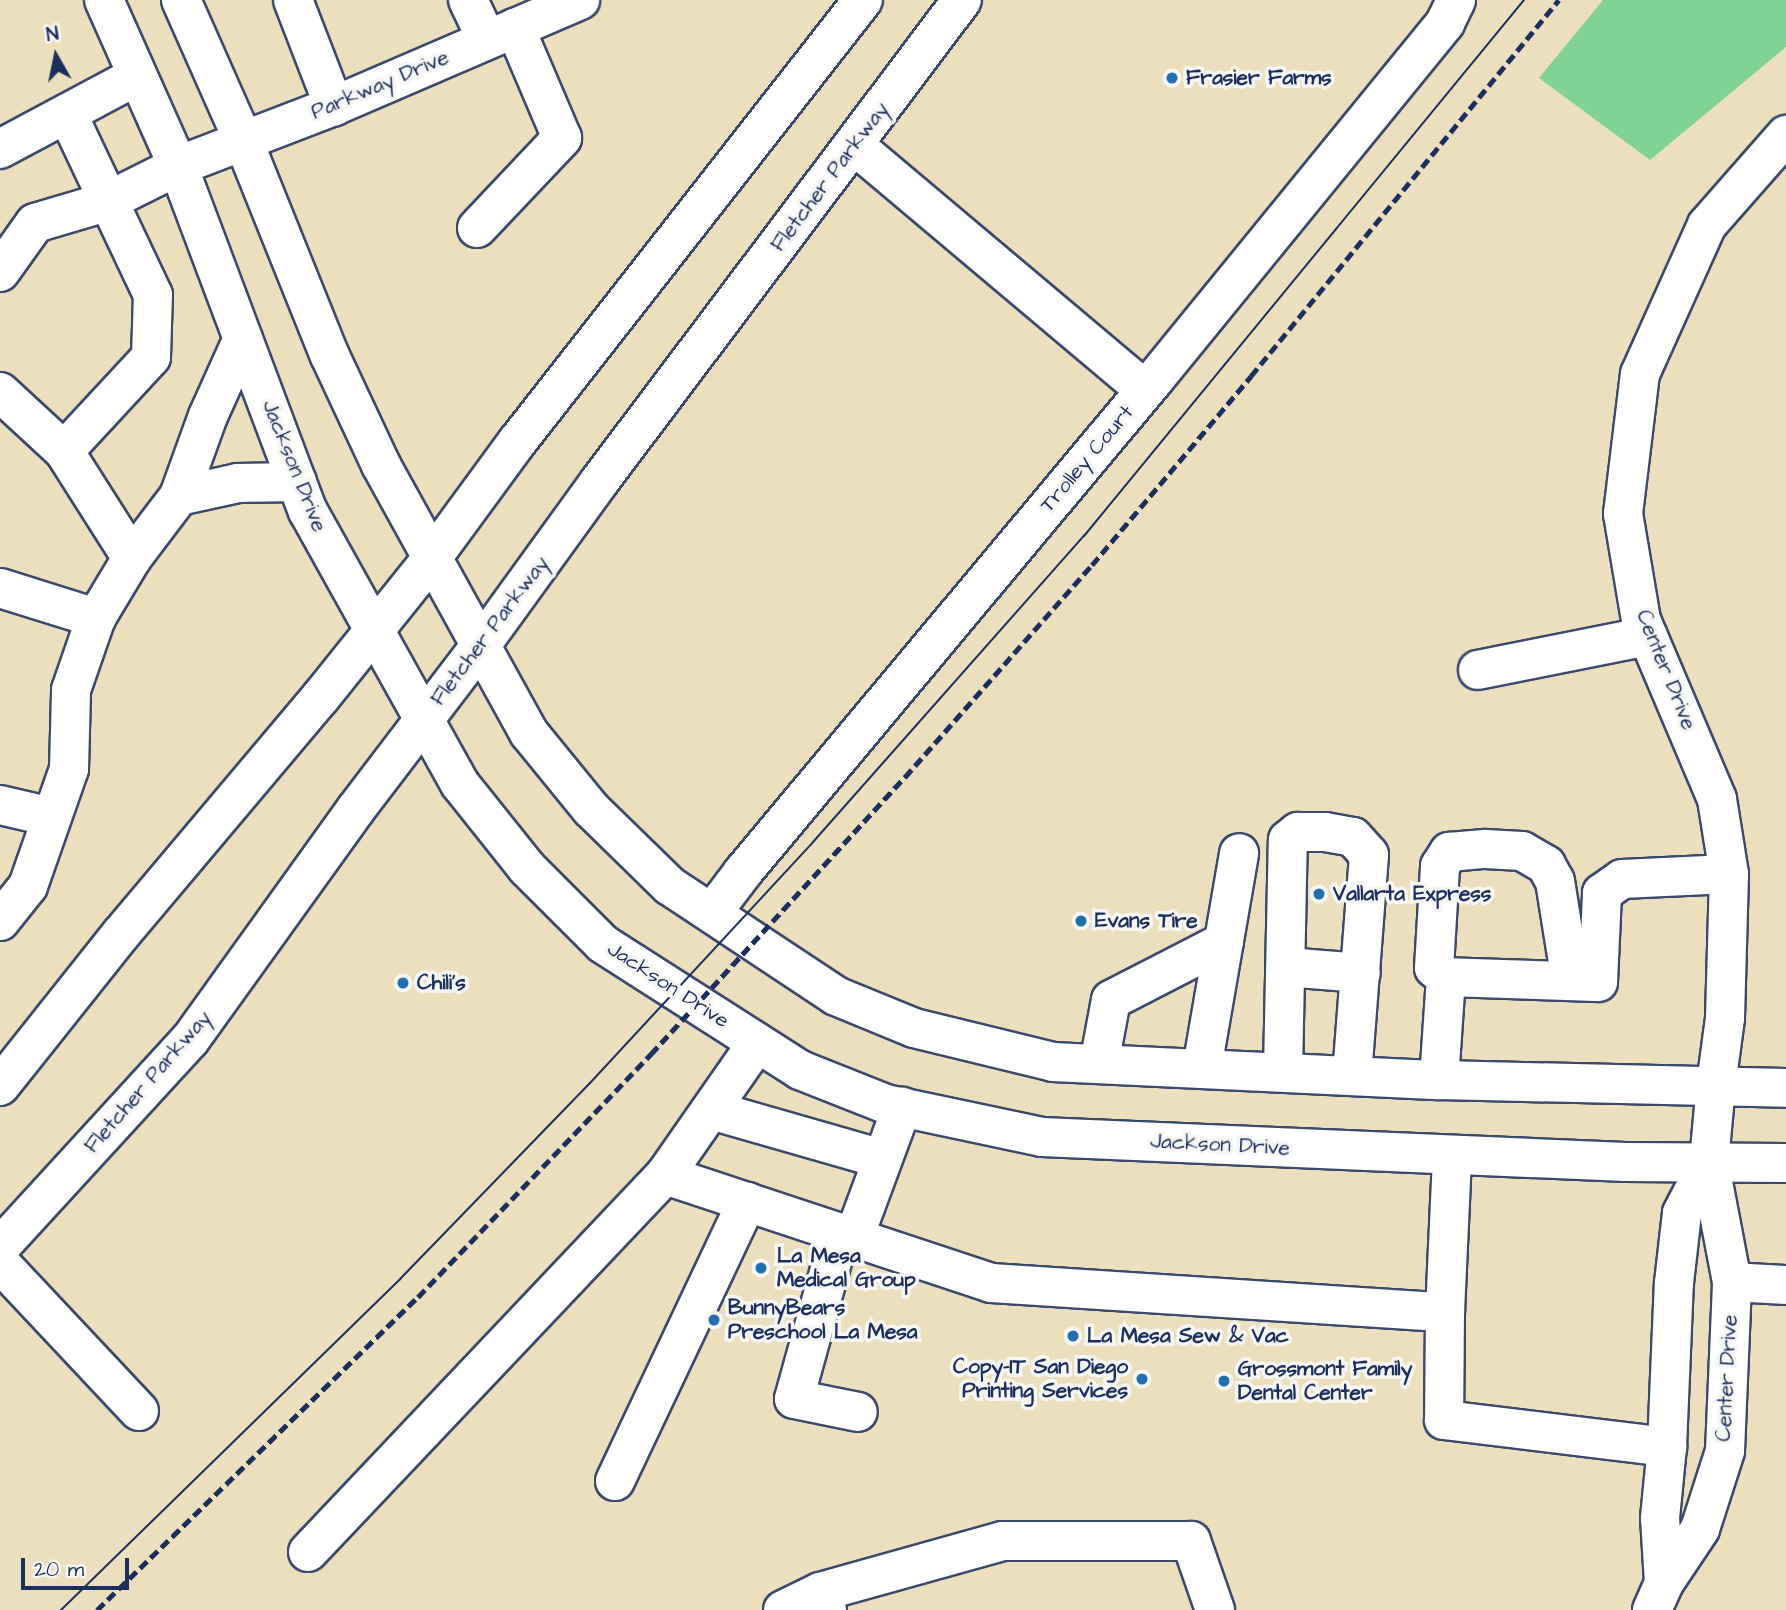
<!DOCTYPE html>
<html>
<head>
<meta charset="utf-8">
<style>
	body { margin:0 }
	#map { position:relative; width:1786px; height:1610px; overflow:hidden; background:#ecdfbe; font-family:"Architects Daughter",sans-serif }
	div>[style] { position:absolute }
	.green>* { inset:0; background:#80d395 }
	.roads { filter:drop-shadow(2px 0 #3a496c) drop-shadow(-2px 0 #3a496c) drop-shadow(0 2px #3a496c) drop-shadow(0 -2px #3a496c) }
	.minor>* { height:38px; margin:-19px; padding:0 19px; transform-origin:19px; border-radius:19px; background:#fff }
	.major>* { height:38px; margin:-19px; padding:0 19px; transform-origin:19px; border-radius:19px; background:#fff }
	.tram>* { height:2px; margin:-1px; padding:0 1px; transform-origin:1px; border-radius:1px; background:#1b2f5e }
	.rail>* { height:5px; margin-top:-2.5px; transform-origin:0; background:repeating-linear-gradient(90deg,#1b2f5e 0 10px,transparent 0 15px) }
	.dots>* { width:19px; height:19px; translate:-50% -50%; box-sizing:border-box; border:4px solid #f6f6f2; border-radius:50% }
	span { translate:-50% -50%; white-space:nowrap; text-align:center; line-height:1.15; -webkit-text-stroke:7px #f6f6f2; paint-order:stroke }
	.poi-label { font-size:21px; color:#1b2f5e; font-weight:700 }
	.left { translate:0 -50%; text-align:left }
	.right { translate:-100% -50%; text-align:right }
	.street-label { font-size:21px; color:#1b2f5e }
	.north { position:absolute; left:21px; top:21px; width:70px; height:70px; -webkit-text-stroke:5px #f6f6f2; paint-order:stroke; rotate:351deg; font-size:19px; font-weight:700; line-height:28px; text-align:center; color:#1b2f5e }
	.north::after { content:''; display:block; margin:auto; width:24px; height:32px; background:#1b2f5e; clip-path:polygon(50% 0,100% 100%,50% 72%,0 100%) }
	.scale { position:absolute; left:21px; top:1558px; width:108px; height:32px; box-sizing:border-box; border:4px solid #1b2f5e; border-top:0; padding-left:9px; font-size:21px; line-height:24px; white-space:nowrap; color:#1b2f5e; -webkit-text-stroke:5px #f6f6f2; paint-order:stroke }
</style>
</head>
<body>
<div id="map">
	<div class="green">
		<div style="clip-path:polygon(1603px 0,1786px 0,1786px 47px,1650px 160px,1539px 78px)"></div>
	</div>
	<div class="roads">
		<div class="minor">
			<div style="left:293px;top:0;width:114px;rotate:68.9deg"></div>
			<div style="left:468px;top:0;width:44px;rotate:64.6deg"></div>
			<div style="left:854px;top:145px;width:380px;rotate:40.1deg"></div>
			<div style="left:0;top:149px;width:155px;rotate:-28.1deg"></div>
			<div style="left:477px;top:228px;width:124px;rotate:-46.6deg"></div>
			<div style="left:562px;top:138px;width:120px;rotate:-113.1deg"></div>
			<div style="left:0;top:272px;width:60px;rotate:-54.5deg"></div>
			<div style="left:35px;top:223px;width:74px;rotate:-16.5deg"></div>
			<div style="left:106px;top:202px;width:80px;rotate:-26.6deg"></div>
			<div style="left:178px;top:166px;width:167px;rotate:-21deg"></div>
			<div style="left:334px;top:106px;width:268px;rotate:-23.3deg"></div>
			<div style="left:0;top:392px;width:87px;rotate:42.7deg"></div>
			<div style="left:64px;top:451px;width:127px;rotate:57.6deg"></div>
			<div style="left:64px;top:451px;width:128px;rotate:-47.2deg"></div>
			<div style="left:151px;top:357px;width:62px;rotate:-88.2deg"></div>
			<div style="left:153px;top:295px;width:201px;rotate:-115.3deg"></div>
			<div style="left:0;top:588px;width:101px;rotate:17.4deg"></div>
			<div style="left:1478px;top:670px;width:173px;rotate:-11.3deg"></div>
			<div style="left:0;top:805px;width:53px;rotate:13deg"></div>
			<div style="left:712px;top:913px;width:51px;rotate:-52.9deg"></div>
			<div style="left:743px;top:872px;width:641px;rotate:-50.13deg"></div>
			<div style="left:1154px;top:380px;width:461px;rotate:-50.8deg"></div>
			<div style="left:1445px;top:23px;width:25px;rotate:-64deg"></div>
			<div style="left:0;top:921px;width:45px;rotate:-51.3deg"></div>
			<div style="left:28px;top:886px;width:124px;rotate:-70.7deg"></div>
			<div style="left:69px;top:769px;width:79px;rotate:-88.5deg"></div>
			<div style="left:71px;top:690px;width:76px;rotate:-70.9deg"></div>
			<div style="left:96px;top:618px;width:70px;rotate:-59deg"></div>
			<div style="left:132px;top:558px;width:78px;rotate:-52.8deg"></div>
			<div style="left:1286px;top:967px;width:75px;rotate:4.6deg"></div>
			<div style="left:1446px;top:977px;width:15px;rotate:-143deg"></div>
			<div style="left:1434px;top:968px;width:102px;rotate:-86.6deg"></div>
			<div style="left:1440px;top:866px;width:17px;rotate:-57deg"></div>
			<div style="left:1449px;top:852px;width:36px;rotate:-5deg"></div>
			<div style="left:1485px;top:849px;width:37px;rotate:3deg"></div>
			<div style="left:1522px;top:851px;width:28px;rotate:30deg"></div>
			<div style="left:1546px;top:865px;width:18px;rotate:61deg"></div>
			<div style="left:1555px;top:881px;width:101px;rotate:80.9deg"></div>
			<div style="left:1099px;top:1064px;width:65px;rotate:-79.4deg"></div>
			<div style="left:1111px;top:1000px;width:127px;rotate:-27.2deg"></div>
			<div style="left:1202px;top:1068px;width:218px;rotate:-80.2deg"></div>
			<div style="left:1283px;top:1071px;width:231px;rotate:-88.8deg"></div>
			<div style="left:1288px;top:840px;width:13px;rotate:-39deg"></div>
			<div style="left:1298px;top:832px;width:27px"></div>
			<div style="left:1325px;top:832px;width:28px;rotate:10deg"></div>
			<div style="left:1353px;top:837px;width:24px;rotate:48deg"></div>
			<div style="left:1369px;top:855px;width:220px;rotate:94.4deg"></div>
			<div style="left:1439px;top:1080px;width:103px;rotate:-86.1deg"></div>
			<div style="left:1446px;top:977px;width:152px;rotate:1.9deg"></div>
			<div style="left:1598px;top:982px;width:89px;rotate:-87.4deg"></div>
			<div style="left:1602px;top:893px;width:24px;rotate:-35deg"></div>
			<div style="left:1622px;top:879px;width:107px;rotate:-2.7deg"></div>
			<div style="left:1716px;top:1085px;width:68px;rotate:-82.3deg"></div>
			<div style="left:1725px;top:1018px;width:144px;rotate:-88.4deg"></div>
			<div style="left:1729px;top:874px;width:76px;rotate:-99.1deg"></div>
			<div style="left:1717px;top:799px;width:194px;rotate:-113deg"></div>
			<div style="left:1641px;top:620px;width:108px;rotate:-99.6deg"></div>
			<div style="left:1623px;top:514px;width:141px;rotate:-83.1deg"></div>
			<div style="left:1640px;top:374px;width:163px;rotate:-65.8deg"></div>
			<div style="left:1707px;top:225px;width:120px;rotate:-48.7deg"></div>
			<div style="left:711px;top:1110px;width:178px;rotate:16deg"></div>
			<div style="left:665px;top:1175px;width:343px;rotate:18.3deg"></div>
			<div style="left:991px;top:1283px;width:455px;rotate:3.7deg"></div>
			<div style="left:1445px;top:1312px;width:157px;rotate:-87.4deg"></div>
			<div style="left:840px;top:1233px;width:172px;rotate:105.5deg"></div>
			<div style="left:794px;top:1399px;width:65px;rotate:11.5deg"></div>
			<div style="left:854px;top:1237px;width:139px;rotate:-69.7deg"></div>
			<div style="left:0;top:1263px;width:203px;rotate:46.8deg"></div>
			<div style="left:1732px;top:1282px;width:54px;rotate:3.2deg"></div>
			<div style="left:1445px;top:1312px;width:108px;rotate:90.5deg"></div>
			<div style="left:1444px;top:1420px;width:225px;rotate:6.9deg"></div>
			<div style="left:615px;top:1481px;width:309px;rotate:-64.7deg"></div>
			<div style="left:308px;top:1552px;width:519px;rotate:-46.56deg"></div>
			<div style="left:665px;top:1175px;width:161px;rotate:-55.1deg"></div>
			<div style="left:783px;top:1610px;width:41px;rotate:-25.9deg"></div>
			<div style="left:827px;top:1610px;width:19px;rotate:-111deg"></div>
			<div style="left:820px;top:1592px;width:190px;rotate:-15.6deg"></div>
			<div style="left:1003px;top:1541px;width:188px"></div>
			<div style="left:1191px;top:1541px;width:73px;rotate:70.8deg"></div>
		</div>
		<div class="major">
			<div style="left:104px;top:0;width:182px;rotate:66deg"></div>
			<div style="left:178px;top:166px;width:369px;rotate:69.4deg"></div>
			<div style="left:308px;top:511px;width:312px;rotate:60.9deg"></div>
			<div style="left:460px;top:784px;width:107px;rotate:51.4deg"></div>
			<div style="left:527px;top:868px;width:107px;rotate:45deg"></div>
			<div style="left:603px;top:944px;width:234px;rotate:32.6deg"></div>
			<div style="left:800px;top:1070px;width:92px;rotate:21.6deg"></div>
			<div style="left:886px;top:1104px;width:159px;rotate:11.9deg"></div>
			<div style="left:1042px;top:1137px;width:584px;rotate:2.46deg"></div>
			<div style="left:1625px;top:1162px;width:161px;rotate:0.4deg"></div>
			<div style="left:181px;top:0;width:153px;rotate:66.1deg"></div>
			<div style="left:243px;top:140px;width:233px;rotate:68.1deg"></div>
			<div style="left:330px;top:356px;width:120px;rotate:64.9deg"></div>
			<div style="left:381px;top:465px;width:306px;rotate:61.1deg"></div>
			<div style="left:529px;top:733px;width:98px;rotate:50.8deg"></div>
			<div style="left:591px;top:809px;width:110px;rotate:44.3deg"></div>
			<div style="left:670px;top:886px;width:199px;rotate:33.5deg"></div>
			<div style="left:836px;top:996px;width:84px;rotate:22.3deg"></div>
			<div style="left:914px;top:1028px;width:143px;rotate:13.7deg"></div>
			<div style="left:1053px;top:1062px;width:386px;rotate:2.7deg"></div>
			<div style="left:1439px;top:1080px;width:347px;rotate:1.3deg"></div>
			<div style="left:179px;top:496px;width:85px;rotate:-70.1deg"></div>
			<div style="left:208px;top:416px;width:85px;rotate:-65.8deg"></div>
			<div style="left:179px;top:496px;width:60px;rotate:-12.4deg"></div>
			<div style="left:238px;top:483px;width:59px;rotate:-1deg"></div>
			<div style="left:0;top:1086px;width:194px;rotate:-51.5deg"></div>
			<div style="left:121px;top:934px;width:309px;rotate:-49.9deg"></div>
			<div style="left:320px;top:698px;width:179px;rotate:-51.3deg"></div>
			<div style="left:432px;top:558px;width:144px;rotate:-53.8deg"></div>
			<div style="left:517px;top:442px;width:561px;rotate:-51.95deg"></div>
			<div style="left:0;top:1247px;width:281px;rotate:-47.5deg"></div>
			<div style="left:190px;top:1040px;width:284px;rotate:-54.3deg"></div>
			<div style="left:356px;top:809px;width:206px;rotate:-52.7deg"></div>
			<div style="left:481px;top:645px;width:201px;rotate:-54.1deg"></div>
			<div style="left:599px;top:482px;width:603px;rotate:-53.02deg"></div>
			<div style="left:1664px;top:1583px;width:65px;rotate:-93.5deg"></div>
			<div style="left:1660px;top:1518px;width:71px;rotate:-84.4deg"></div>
			<div style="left:1667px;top:1447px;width:164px;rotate:-87.6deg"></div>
			<div style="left:1674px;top:1283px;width:70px;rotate:-83.5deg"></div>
			<div style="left:1682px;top:1213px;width:59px;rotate:-62.6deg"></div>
			<div style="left:1652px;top:1610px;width:30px;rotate:-66deg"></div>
			<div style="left:1664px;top:1583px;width:65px;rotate:-56.3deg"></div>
			<div style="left:1700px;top:1529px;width:82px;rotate:-72.2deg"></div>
			<div style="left:1725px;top:1451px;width:169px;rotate:-87.6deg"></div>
			<div style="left:1732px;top:1282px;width:123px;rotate:-100.8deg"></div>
			<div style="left:1709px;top:1161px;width:76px;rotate:-84.7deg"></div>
		</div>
	</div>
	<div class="tram">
		<div style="left:61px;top:1610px;width:474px;rotate:-44.3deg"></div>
		<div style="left:400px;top:1279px;width:273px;rotate:-45.9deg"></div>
		<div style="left:590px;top:1083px;width:328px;rotate:-47.2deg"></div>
		<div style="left:813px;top:842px;width:409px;rotate:-48.5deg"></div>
		<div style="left:1084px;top:536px;width:693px;rotate:-50.62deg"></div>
	</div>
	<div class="rail">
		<div style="left:97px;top:1610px;width:448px;rotate:-44.3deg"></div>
		<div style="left:418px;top:1297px;width:337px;rotate:-46.2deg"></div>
		<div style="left:651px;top:1054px;width:376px;rotate:-47.5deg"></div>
		<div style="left:905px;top:777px;width:283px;rotate:-48.6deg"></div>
		<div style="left:1092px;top:565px;width:247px;rotate:-49.9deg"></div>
		<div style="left:1251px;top:376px;width:486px;rotate:-50.7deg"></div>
	</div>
	<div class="dots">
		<div style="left:1172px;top:78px;background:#1f6fb2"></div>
		<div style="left:1319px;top:894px;background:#1f6fb2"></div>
		<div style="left:1081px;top:921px;background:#1f6fb2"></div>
		<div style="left:403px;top:983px;background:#1f6fb2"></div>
		<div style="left:761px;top:1268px;background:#1f6fb2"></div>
		<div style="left:714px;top:1320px;background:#1f6fb2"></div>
		<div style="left:1073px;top:1336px;background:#1f6fb2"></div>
		<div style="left:1142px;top:1379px;background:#1f6fb2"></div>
		<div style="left:1224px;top:1381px;background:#1f6fb2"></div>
	</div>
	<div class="poi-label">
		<span class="left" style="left:1186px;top:78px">Frasier Farms</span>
		<span class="left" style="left:1333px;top:894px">Vallarta Express</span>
		<span class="left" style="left:1095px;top:921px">Evans Tire</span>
		<span class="left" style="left:417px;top:983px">Chili's</span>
		<span class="left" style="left:777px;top:1268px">La Mesa<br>Medical Group</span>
		<span class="left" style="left:728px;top:1320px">BunnyBears<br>Preschool La Mesa</span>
		<span class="left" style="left:1087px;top:1336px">La Mesa Sew &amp; Vac</span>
		<span class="right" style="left:1128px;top:1379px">Copy-IT San Diego<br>Printing Services</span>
		<span class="left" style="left:1238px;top:1381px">Grossmont Family<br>Dental Center</span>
	</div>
	<div class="street-label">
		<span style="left:380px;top:85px;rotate:-23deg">Parkway Drive</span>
		<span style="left:830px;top:177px;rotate:-53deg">Fletcher Parkway</span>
		<span style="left:1087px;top:459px;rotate:-50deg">Trolley Court</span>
		<span style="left:294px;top:466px;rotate:68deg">Jackson Drive</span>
		<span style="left:490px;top:631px;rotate:-53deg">Fletcher Parkway</span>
		<span style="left:1666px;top:670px;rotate:68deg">Center Drive</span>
		<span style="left:668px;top:985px;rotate:33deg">Jackson Drive</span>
		<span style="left:148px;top:1082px;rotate:-49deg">Fletcher Parkway</span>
		<span style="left:1220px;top:1145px;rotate:3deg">Jackson Drive</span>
		<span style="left:1727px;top:1378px;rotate:-87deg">Center Drive</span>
	</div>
	<div class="north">N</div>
	<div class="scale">20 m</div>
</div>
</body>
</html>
